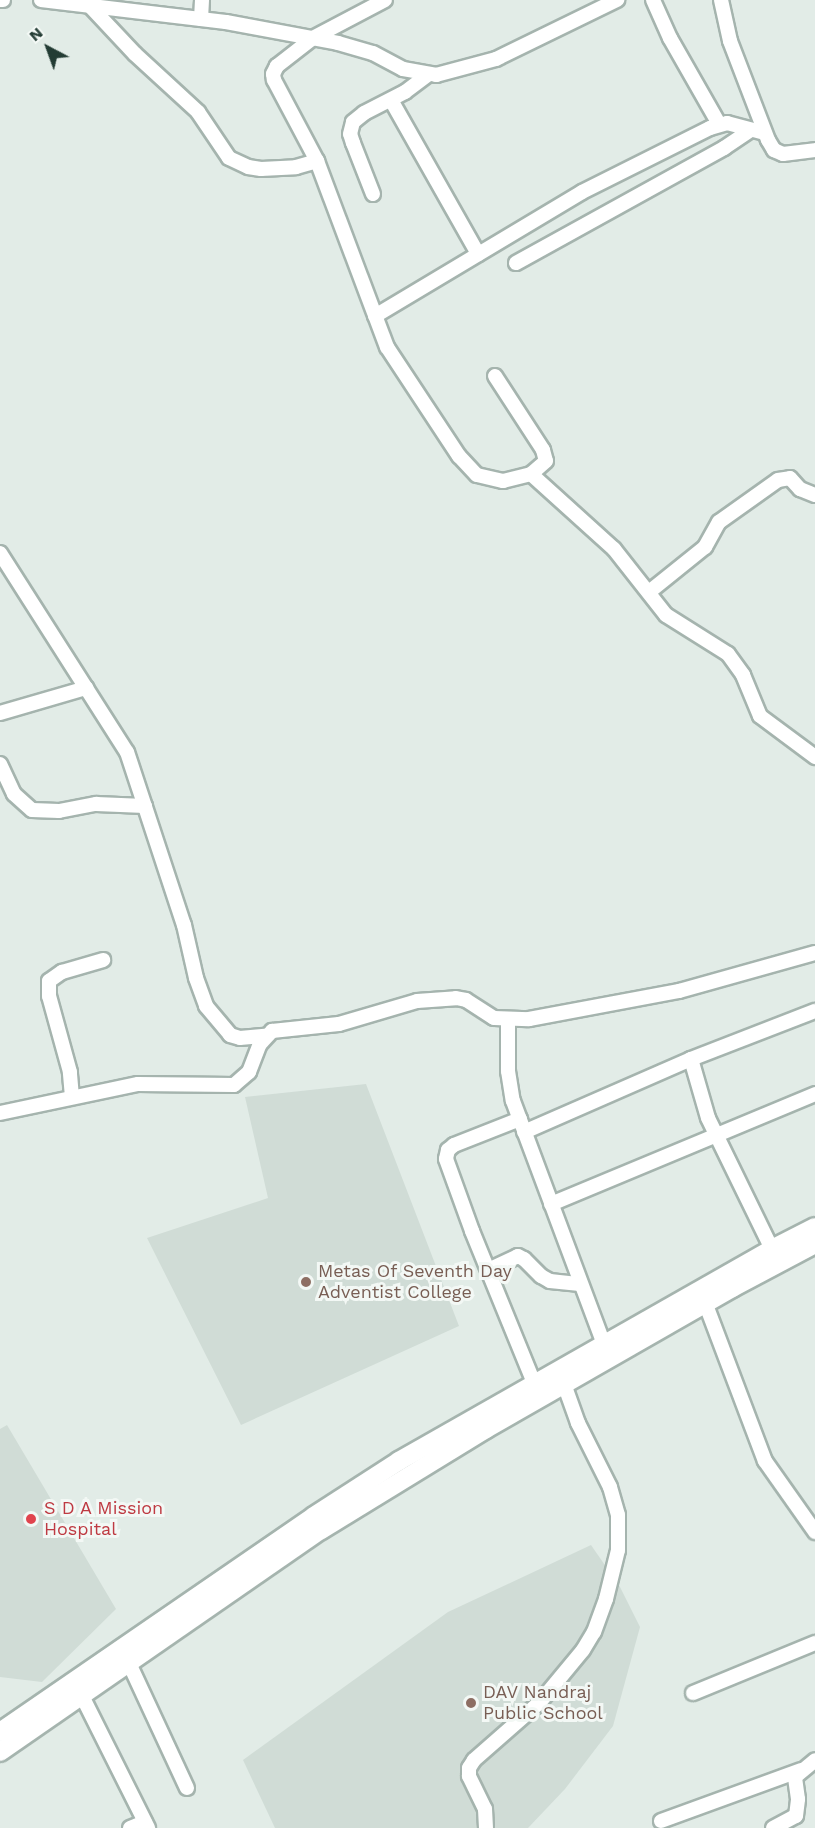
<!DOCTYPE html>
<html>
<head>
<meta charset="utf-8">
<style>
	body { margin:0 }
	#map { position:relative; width:815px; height:1828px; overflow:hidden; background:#e2ece7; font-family:"Work Sans",sans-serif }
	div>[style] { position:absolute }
	.built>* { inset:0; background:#d0dcd6 }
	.roads { filter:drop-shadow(2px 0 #a5b4ae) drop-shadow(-2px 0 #a5b4ae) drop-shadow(0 2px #a5b4ae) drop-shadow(0 -2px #a5b4ae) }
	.street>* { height:14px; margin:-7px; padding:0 7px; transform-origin:7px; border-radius:7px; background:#fff }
	.secondary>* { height:18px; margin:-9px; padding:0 9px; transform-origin:9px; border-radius:9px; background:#fff }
	.dots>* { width:16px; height:16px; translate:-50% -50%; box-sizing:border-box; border:3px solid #f3f8f5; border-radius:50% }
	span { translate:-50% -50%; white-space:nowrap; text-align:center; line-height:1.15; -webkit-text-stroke:6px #f3f8f5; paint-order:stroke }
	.education-label { font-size:18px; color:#785e54 }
	.left { translate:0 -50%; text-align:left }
	.health-label { font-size:18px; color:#be3a42 }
	.north { position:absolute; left:18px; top:18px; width:60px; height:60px; -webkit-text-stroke:4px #f3f8f5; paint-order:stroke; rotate:319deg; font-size:16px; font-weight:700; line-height:24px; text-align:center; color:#233c34 }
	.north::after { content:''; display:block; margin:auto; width:21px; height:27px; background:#233c34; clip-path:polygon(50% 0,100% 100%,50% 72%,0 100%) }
</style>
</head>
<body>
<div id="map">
	<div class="built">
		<div style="clip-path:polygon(366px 1084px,459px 1326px,241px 1425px,147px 1238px,268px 1198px,245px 1097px)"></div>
		<div style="clip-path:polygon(7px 1425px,116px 1609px,42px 1682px,0 1677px,0 1429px)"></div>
		<div style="clip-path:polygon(591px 1545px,620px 1587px,640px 1627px,613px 1726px,565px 1789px,528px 1828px,275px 1828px,243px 1760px,448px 1612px)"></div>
	</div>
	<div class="roads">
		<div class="street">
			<div style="left:0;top:0;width:3px"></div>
			<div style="left:41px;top:0;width:186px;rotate:6.8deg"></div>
			<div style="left:226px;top:22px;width:114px;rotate:10.6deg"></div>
			<div style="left:338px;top:43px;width:36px;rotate:16deg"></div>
			<div style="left:373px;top:53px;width:34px;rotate:28deg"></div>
			<div style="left:403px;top:69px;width:34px;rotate:10deg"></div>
			<div style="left:436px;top:75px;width:62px;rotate:-14.9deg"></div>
			<div style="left:496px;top:59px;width:135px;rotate:-26deg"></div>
			<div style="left:385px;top:0;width:81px;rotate:152.2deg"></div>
			<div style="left:313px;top:38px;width:46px;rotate:142.1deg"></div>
			<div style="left:277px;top:66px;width:9px;rotate:117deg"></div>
			<div style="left:273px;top:74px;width:6px;rotate:81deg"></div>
			<div style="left:274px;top:80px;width:92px;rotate:62deg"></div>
			<div style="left:317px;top:161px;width:199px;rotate:69.4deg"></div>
			<div style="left:387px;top:347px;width:131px;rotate:56.6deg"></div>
			<div style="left:459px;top:456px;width:26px;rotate:47deg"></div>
			<div style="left:477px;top:475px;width:27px;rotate:13deg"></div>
			<div style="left:503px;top:481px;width:29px;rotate:-14deg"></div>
			<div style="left:531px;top:474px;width:112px;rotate:42.1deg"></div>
			<div style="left:614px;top:549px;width:84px;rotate:51.8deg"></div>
			<div style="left:666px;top:615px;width:73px;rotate:32.2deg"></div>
			<div style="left:728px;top:654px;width:26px;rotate:54deg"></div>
			<div style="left:743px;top:675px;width:44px;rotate:67.5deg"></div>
			<div style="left:760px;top:716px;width:69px;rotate:36.7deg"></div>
			<div style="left:653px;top:0;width:42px;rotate:65.9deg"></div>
			<div style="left:670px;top:38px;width:99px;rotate:60.3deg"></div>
			<div style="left:721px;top:0;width:42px;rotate:77.6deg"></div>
			<div style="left:730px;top:41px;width:106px;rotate:69deg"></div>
			<div style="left:768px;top:140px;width:12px;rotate:59deg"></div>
			<div style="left:774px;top:150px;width:10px;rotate:24deg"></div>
			<div style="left:783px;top:154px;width:32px;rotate:-7deg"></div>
			<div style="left:89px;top:5px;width:67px;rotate:46.8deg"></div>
			<div style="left:135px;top:54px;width:86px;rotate:42.6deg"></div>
			<div style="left:198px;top:112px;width:55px;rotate:56deg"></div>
			<div style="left:229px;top:158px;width:21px;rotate:25deg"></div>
			<div style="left:248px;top:167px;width:13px;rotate:9deg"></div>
			<div style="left:261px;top:169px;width:35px;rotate:-3deg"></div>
			<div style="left:296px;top:167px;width:22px;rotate:-16deg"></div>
			<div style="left:201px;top:19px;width:19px;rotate:-87deg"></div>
			<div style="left:391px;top:100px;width:177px;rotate:60.5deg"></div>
			<div style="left:373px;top:194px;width:55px;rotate:-111.4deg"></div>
			<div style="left:353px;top:143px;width:9px;rotate:-108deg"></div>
			<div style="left:350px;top:134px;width:12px;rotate:-76deg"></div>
			<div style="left:353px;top:122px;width:14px;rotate:-39deg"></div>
			<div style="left:364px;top:113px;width:46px;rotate:-27.1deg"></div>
			<div style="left:405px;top:92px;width:30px;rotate:-37deg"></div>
			<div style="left:516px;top:263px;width:238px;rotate:-28.9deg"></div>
			<div style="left:724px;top:148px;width:30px;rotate:-34deg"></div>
			<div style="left:375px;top:316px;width:241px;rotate:-30.9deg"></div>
			<div style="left:582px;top:192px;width:143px;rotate:-26.6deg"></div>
			<div style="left:710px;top:128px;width:18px;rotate:-16deg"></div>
			<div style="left:727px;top:123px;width:39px;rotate:15deg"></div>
			<div style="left:495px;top:376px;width:88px;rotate:57deg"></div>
			<div style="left:543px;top:450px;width:11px;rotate:75deg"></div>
			<div style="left:546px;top:461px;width:20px;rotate:139deg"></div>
			<div style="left:0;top:553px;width:236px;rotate:57.5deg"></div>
			<div style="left:127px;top:752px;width:182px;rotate:71.8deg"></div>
			<div style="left:184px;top:925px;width:54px;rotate:77.2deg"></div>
			<div style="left:196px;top:978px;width:30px;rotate:70deg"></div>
			<div style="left:206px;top:1006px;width:38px;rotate:50deg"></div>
			<div style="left:230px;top:1035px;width:10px;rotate:17deg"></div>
			<div style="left:240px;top:1038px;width:25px;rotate:-5deg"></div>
			<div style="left:649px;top:592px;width:72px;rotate:-38.8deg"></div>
			<div style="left:705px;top:547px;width:29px;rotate:-61deg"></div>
			<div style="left:719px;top:522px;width:72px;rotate:-35.4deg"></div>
			<div style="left:778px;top:480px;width:12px;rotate:-9deg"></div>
			<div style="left:790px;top:478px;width:15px;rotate:48deg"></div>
			<div style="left:800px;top:489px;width:16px;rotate:22deg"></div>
			<div style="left:0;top:713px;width:90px;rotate:-16.2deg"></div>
			<div style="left:0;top:764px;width:33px;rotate:65deg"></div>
			<div style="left:14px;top:794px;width:24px;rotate:42deg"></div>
			<div style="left:32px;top:810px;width:27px;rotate:2deg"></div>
			<div style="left:59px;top:811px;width:38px;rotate:-11deg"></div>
			<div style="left:96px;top:804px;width:49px;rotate:2.3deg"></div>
			<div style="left:508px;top:1020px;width:51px;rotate:90deg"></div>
			<div style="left:508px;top:1071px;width:30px;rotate:81deg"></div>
			<div style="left:513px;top:1101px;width:259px;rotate:69.5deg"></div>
			<div style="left:691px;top:1059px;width:61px;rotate:73.9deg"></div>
			<div style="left:708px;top:1118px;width:146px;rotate:64deg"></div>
			<div style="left:72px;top:1097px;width:25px;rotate:-95deg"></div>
			<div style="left:70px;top:1072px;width:79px;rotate:-105.4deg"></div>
			<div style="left:49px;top:996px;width:15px;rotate:-90deg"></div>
			<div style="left:49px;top:981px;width:16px;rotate:-35deg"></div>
			<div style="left:62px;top:972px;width:43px;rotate:-16.3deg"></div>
			<div style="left:0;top:1113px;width:141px;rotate:-11.9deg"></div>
			<div style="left:138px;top:1084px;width:96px;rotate:0.6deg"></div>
			<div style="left:234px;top:1085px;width:20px;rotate:-41deg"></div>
			<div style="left:249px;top:1072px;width:30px;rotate:-69deg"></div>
			<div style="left:260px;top:1044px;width:18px;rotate:-47deg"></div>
			<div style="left:272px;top:1031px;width:67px;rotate:-6deg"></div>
			<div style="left:339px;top:1024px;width:81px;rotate:-16.4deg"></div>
			<div style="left:417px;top:1001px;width:39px;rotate:-4deg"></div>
			<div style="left:456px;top:998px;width:10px;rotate:11deg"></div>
			<div style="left:466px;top:1000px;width:33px;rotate:33deg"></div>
			<div style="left:494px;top:1018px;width:35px;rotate:2deg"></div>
			<div style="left:529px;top:1019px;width:153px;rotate:-10.6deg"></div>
			<div style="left:679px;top:991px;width:141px;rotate:-15.6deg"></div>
			<div style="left:520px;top:1119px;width:71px;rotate:158.5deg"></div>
			<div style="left:454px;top:1145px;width:8px;rotate:140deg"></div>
			<div style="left:448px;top:1150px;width:9px;rotate:103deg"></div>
			<div style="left:446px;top:1159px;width:77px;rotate:70.1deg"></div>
			<div style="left:472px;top:1231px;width:164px;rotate:67.8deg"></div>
			<div style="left:524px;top:1132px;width:182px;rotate:-23.6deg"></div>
			<div style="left:691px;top:1059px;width:133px;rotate:-21.2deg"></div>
			<div style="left:551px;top:1204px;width:286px;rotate:-22.6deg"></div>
			<div style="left:488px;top:1270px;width:33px;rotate:-25deg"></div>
			<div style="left:518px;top:1256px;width:7px;rotate:27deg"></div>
			<div style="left:524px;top:1259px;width:24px;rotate:45deg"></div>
			<div style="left:541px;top:1276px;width:10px;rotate:29deg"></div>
			<div style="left:550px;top:1281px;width:30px;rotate:6deg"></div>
			<div style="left:703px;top:1297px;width:175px;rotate:69.3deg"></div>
			<div style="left:765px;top:1461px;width:87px;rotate:54.8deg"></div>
			<div style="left:128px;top:1661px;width:140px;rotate:65.1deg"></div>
			<div style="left:693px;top:1693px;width:132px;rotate:-22.3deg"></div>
			<div style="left:81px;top:1694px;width:150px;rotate:63.4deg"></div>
			<div style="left:661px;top:1821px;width:149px;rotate:-20deg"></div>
			<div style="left:130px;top:1828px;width:16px;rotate:-22deg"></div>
			<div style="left:486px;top:1828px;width:19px;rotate:-93deg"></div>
			<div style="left:485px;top:1809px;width:37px;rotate:-116deg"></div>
			<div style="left:469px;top:1776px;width:8px;rotate:-90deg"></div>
			<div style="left:469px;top:1768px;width:9px;rotate:-58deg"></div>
			<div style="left:474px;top:1760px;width:88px;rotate:-41.3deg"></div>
			<div style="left:540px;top:1702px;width:67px;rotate:-50.4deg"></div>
			<div style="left:583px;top:1650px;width:21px;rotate:-59deg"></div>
			<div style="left:594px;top:1632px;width:35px;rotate:-70deg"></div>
			<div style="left:606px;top:1599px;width:50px;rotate:-76.2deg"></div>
			<div style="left:618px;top:1550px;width:35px;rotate:-90deg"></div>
			<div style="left:618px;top:1515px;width:29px;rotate:-106deg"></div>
			<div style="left:610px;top:1487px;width:72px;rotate:-116.6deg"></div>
			<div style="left:578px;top:1423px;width:41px;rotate:-109.7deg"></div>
			<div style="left:773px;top:1828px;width:26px;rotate:-28deg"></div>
			<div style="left:796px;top:1816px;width:17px;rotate:-83deg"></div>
			<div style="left:798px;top:1799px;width:22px;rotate:-98deg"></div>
			<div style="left:795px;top:1777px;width:26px;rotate:-40deg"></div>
		</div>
		<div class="secondary">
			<div style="left:0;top:1732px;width:381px;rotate:-34.5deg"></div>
			<div style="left:314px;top:1516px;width:101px;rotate:-32.9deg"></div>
			<div style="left:399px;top:1461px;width:429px;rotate:-29.6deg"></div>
			<div style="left:772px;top:1249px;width:48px;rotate:-27.1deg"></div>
			<div style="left:0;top:1752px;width:390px;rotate:-34.7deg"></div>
			<div style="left:321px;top:1530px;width:193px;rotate:-31.5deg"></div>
			<div style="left:486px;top:1429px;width:284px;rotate:-29.8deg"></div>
			<div style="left:732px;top:1288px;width:94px;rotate:-27.9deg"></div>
		</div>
	</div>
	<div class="dots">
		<div style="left:306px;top:1282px;background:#8d6e63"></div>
		<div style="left:31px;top:1519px;background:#e0444e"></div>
		<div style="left:471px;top:1703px;background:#8d6e63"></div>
	</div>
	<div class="education-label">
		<span class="left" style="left:318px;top:1282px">Metas Of Seventh Day<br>Adventist College</span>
		<span class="left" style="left:483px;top:1703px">DAV Nandraj<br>Public School</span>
	</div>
	<div class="health-label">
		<span class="left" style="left:44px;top:1519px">S D A Mission<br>Hospital</span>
	</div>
	<div class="north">N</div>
</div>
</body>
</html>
